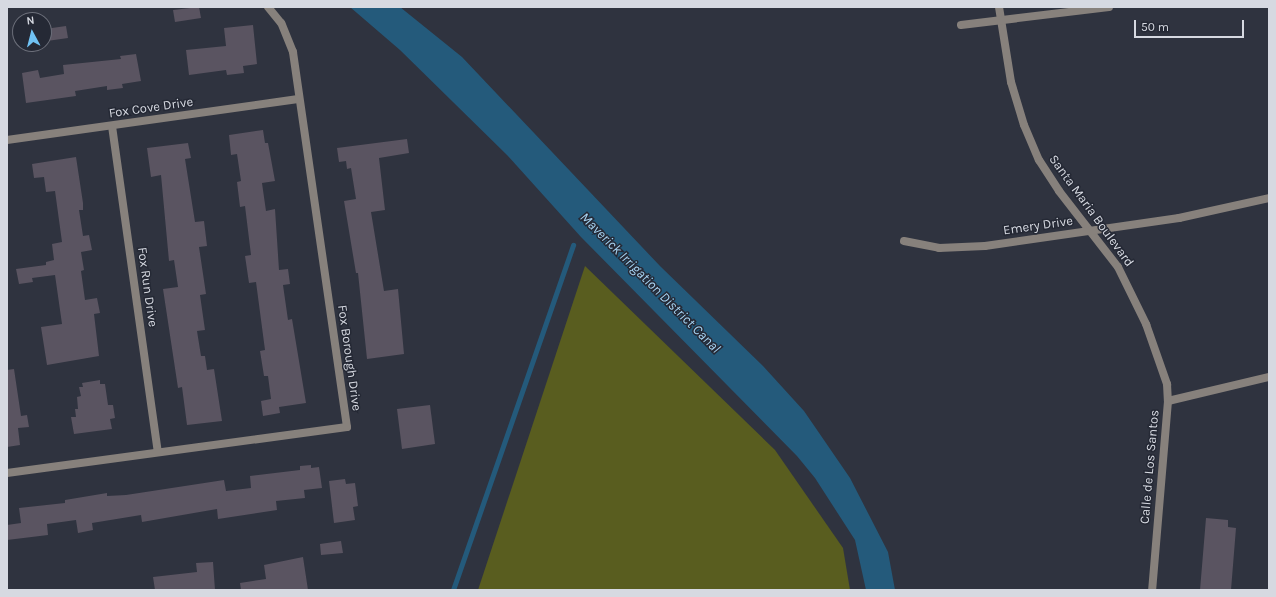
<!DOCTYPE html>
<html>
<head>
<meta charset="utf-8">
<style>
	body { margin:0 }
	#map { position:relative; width:1276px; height:597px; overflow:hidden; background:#2f333f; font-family:Karla,sans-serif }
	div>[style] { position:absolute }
	.green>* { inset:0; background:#595d1f }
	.water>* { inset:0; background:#245a7b }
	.stream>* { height:4.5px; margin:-2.25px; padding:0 2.25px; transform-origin:2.25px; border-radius:2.25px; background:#245a7b }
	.building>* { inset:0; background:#5a5461 }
	.street>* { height:8px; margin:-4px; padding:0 4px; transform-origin:4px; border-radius:4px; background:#87817c }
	span { translate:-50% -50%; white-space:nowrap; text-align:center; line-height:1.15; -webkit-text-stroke:3px #252935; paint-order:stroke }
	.street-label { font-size:13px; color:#d6d9e1 }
	.water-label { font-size:14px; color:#a7d4f3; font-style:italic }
	.frame { position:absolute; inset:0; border:8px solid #d6d9e1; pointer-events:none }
	.north { position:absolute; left:12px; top:12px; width:40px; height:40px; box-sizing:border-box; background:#252935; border:1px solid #6c6f7a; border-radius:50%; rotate:353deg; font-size:11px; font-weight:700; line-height:16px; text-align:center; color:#d6d9e1 }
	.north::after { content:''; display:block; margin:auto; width:14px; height:18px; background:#70c2f4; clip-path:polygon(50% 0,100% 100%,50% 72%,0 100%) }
	.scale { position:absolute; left:1134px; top:20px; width:110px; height:18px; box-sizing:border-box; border:2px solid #d6d9e1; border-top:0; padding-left:5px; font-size:12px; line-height:14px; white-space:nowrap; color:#d6d9e1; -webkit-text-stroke:3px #252935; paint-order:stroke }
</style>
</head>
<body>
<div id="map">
	<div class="green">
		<div style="clip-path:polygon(585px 266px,775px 450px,843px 548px,850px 590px,478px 590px)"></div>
	</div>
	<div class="water">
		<div style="clip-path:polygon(350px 7px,400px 7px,462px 57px,660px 266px,763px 366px,804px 411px,850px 478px,888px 552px,895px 590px,866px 590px,855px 540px,815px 478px,797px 456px,581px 237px,507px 155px,400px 50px)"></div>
	</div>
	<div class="stream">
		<div style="left:453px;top:590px;width:365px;rotate:-70.8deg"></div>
	</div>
	<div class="building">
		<div style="clip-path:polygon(199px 7px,201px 18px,175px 22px,173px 10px)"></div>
		<div style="clip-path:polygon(253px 25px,257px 64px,243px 66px,244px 73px,227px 75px,226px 70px,189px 75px,186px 50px,226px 46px,224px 28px)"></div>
		<div style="clip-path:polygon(66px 26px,68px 38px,47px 41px,45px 29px)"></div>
		<div style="clip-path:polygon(136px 54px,141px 81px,122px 84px,123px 88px,107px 90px,107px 86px,75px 91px,76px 96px,26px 103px,22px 73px,38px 70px,40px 78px,64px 74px,63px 65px,121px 59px,120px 56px)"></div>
		<div style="clip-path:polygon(263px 130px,265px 143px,268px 143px,275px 181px,262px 183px,266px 211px,275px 209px,279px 270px,288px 269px,290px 284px,283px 285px,288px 320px,292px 319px,306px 403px,279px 407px,280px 413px,263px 416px,261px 401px,271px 399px,268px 376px,264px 376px,260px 351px,265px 350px,256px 282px,249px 283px,245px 256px,251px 255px,245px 206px,240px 207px,237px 182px,241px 181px,237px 154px,231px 155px,229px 135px)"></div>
		<div style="clip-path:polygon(407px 139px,409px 153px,379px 158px,385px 210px,371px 212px,384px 291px,398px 289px,404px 354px,367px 359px,358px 273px,356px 273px,344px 201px,356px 199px,351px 168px,347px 169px,346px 161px,339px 162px,337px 148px)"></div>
		<div style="clip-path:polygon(188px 143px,191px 158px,185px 159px,195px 222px,204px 221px,207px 246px,199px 247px,206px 294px,200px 295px,205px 330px,197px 331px,201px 356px,205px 356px,207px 370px,214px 369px,222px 421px,187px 425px,182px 387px,178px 388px,163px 289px,178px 287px,174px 260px,169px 261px,161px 175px,151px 177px,147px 148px)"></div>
		<div style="clip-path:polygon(76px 157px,83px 203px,83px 210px,79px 210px,83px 236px,89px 235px,92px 250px,81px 252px,84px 270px,81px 271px,85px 300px,97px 298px,100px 313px,94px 314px,99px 356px,47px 365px,41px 327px,62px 324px,55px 275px,32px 278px,33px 282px,19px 284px,16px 269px,46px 265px,46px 262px,54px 260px,52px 244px,62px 242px,55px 191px,46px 192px,44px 177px,34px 178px,32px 164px)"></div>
		<div style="clip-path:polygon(14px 369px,21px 416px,27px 415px,29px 427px,18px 428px,20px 445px,7px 447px,7px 370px)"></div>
		<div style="clip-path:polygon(100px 380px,100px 384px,105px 384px,108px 405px,113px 405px,115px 418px,110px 419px,112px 429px,74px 434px,71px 417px,76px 417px,75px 409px,78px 409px,77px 397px,81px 396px,79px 387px,83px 387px,82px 383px)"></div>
		<div style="clip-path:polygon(430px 405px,435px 444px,402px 449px,397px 409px)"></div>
		<div style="clip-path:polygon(311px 465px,311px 468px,319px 467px,322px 488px,304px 490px,305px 498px,276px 501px,277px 510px,218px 519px,217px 509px,142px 522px,141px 515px,92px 523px,93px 530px,78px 533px,76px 520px,47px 524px,48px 535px,7px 540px,7px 525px,21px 523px,19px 508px,65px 503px,65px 500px,107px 493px,107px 496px,126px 495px,224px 480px,226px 491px,251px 488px,250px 476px,300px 470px,300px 466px)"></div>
		<div style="clip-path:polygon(345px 479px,346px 484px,355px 483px,358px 506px,353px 507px,355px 520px,334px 523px,329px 481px)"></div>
		<div style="clip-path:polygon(1206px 518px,1228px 520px,1228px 527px,1236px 528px,1231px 590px,1200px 590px)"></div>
		<div style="clip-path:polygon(341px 541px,343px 553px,321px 555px,320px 544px)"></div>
		<div style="clip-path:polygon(303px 557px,308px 590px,241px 590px,240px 583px,266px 579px,264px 565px)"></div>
		<div style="clip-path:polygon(213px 562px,215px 590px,155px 590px,153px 577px,197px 572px,196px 563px)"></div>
	</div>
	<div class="street">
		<div style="left:999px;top:7px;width:76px;rotate:80.9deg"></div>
		<div style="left:1011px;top:82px;width:45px;rotate:73.2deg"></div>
		<div style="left:1024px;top:125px;width:38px;rotate:67deg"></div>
		<div style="left:1039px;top:160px;width:37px;rotate:57deg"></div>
		<div style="left:1059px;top:191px;width:96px;rotate:52.2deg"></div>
		<div style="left:1118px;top:267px;width:64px;rotate:63.8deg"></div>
		<div style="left:1146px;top:324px;width:64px;rotate:70.7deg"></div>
		<div style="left:1167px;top:384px;width:17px;rotate:87deg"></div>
		<div style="left:1168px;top:401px;width:190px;rotate:94.8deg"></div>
		<div style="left:961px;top:25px;width:149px;rotate:-6.9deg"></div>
		<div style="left:112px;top:126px;width:329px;rotate:82deg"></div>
		<div style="left:7px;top:140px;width:294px;rotate:-8deg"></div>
		<div style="left:904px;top:241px;width:36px;rotate:11deg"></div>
		<div style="left:939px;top:248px;width:46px;rotate:-2.5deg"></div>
		<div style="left:985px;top:246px;width:196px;rotate:-8.2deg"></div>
		<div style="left:1179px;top:218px;width:92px;rotate:-12.5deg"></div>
		<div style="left:1168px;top:401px;width:104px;rotate:-13.4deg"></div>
		<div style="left:7px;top:473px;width:343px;rotate:-7.7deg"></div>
		<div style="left:347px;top:427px;width:379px;rotate:-98.2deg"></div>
		<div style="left:293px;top:52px;width:31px;rotate:-112deg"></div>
		<div style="left:281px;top:23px;width:21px;rotate:-129deg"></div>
	</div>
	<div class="street-label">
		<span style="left:151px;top:108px;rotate:-8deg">Fox Cove Drive</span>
		<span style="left:1091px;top:211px;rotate:54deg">Santa Maria Boulevard</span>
		<span style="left:1038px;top:226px;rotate:-8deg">Emery Drive</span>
		<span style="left:147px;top:287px;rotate:82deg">Fox Run Drive</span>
		<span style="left:349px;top:358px;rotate:82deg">Fox Borough Drive</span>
		<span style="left:1150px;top:467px;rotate:-85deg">Calle de Los Santos</span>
	</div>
	<div class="water-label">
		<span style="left:650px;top:283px;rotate:45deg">Maverick Irrigation District Canal</span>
	</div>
	<div class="frame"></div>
	<div class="north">N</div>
	<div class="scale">50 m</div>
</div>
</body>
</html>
